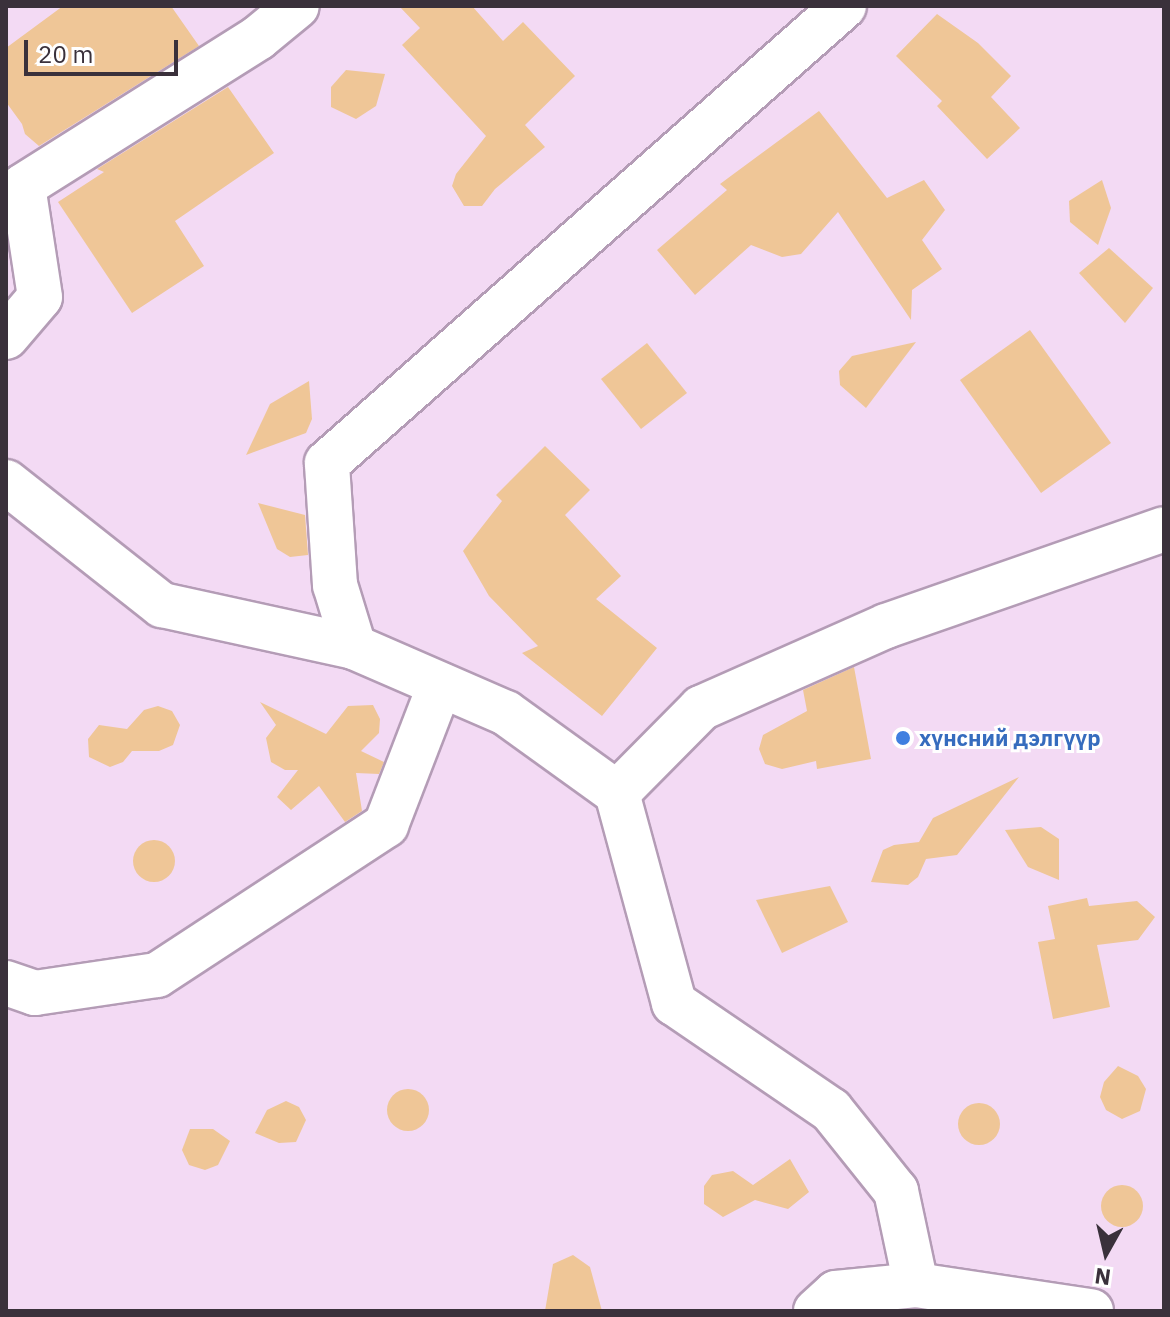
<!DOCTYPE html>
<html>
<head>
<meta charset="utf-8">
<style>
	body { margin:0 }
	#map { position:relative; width:1170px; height:1317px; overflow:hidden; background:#f3daf4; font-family:"IBM Plex Sans",sans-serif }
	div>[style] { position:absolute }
	.building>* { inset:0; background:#efc697 }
	.round { border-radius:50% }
	.roads { filter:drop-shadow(2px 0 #b49cb6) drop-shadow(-2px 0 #b49cb6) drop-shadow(0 2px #b49cb6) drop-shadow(0 -2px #b49cb6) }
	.minor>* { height:44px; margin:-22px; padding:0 22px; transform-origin:22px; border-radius:22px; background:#fff }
	.dots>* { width:22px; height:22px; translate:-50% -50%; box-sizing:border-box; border:4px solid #fff; border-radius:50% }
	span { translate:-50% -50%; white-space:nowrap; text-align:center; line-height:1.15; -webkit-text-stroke:6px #fff; paint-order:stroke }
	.shop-label { font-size:22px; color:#366cbe; font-weight:700 }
	.left { translate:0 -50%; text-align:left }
	.frame { position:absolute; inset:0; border:8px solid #3a313b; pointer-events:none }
	.north { position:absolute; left:1066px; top:1213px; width:80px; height:80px; -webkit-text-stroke:6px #fff; paint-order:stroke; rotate:188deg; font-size:22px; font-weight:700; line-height:32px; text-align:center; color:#3a313b }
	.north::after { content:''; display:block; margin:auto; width:28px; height:36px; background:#3a313b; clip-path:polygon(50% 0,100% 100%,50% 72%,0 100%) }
	.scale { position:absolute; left:24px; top:40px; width:154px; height:36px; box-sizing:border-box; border:4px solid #3a313b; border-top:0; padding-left:10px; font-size:24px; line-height:28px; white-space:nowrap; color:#3a313b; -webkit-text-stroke:6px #fff; paint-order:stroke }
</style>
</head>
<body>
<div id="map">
	<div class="building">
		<div style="clip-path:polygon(63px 6px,171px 6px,199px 46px,39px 146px,25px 134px,22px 124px,6px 102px,6px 48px)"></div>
		<div style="clip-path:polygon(399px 6px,472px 6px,503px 41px,523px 22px,575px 76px,525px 125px,545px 147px,495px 189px,482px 206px,464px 206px,452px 186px,456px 174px,486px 136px,402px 45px,420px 28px)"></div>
		<div style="clip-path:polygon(937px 14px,978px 43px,1011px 76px,991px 97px,1020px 128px,987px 159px,937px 106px,942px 101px,896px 56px)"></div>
		<div style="clip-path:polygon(346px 70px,385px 74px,376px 106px,356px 119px,331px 107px,331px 87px)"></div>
		<div style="clip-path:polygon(228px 87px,274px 153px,175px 221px,204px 266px,132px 313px,58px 202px,104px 172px,97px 169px)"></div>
		<div style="clip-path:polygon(819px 111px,887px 198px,924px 180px,945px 210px,922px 240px,942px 269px,912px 290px,911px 320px,838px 212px,801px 254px,782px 257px,751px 245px,695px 295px,657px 250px,727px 190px,720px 184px)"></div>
		<div style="clip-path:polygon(1102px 180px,1111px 208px,1098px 245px,1070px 222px,1069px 201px)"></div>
		<div style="clip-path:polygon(1109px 248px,1153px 288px,1125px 323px,1079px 273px)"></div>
		<div style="clip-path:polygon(1030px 330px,1111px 443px,1041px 493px,960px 380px)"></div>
		<div style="clip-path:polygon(916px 342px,866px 408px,840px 385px,839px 371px,852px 356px)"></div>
		<div style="clip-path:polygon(647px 343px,687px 393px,641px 429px,601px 379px)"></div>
		<div style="clip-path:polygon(309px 381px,312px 419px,306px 433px,246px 455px,270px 404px)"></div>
		<div style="clip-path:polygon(545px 446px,590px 490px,565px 515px,621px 576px,596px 599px,657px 648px,602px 716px,522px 653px,538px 646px,489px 596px,463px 551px,502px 501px,496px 495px)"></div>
		<div style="clip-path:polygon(258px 503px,305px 515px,308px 555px,290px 557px,277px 549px)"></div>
		<div style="clip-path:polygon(854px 667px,871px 759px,817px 769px,816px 761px,782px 769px,765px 764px,759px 749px,763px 735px,807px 711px,803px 690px)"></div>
		<div style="clip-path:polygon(260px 702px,326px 734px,348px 706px,373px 705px,380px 719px,379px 733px,361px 751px,384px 762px,379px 774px,356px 773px,362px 811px,345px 822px,319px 786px,291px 810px,277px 797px,298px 770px,285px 770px,271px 762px,266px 738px,276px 725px)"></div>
		<div style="clip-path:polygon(158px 706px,172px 711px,180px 725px,173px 745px,159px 751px,132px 751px,123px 762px,110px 767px,89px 757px,88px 739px,99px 725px,127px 729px,144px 710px)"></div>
		<div style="clip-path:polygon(1019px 777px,957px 855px,926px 859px,918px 877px,908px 885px,871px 882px,883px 850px,894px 845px,919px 842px,933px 818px)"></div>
		<div style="clip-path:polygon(1041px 827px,1059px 839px,1059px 880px,1028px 867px,1005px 830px)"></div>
		<div class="round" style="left:133px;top:840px;width:42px;height:42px"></div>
		<div style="clip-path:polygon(830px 886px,848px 922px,782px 953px,756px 900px)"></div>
		<div style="clip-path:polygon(1087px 898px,1089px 906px,1137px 901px,1155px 917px,1138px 940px,1097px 945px,1110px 1007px,1053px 1019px,1038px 942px,1055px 939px,1048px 906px)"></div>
		<div style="clip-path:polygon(1118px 1066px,1138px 1076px,1146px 1089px,1140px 1111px,1122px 1119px,1106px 1110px,1100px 1097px,1104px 1082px)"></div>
		<div class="round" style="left:387px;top:1089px;width:42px;height:42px"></div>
		<div style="clip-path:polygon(286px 1101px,299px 1107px,306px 1120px,296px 1142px,279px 1143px,255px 1133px,267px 1110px)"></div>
		<div class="round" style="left:958px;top:1103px;width:42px;height:42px"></div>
		<div style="clip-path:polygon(190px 1129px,213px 1129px,230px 1141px,218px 1165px,205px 1170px,189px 1165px,182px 1150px)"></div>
		<div style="clip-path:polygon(790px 1159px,809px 1192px,788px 1209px,755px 1200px,723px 1217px,704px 1204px,704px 1186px,712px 1175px,733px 1171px,753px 1185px)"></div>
		<div class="round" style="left:1101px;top:1185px;width:42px;height:42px"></div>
		<div style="clip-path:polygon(573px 1255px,590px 1267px,602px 1311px,545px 1311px,553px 1264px)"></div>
	</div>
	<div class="roads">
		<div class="minor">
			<div style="left:6px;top:337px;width:52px;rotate:-49.6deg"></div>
			<div style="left:40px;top:297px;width:112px;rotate:-98.7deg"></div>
			<div style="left:23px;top:186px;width:278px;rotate:-32.2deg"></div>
			<div style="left:258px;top:38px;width:50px;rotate:-39.4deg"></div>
			<div style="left:6px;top:482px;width:199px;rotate:38.3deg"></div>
			<div style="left:162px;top:605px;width:197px;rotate:12.3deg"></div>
			<div style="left:354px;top:647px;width:166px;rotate:23.5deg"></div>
			<div style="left:506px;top:713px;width:137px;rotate:35.8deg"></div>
			<div style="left:617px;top:793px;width:218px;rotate:74.8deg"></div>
			<div style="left:674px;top:1003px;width:190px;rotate:34.3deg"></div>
			<div style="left:831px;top:1110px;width:104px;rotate:51.3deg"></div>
			<div style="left:896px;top:1191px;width:96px;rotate:78deg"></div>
			<div style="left:916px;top:1285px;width:177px;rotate:8.5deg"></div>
			<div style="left:354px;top:647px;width:65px;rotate:-107deg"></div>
			<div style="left:335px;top:585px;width:122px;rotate:-93.8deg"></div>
			<div style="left:327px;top:463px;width:690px;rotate:-41.47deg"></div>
			<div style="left:617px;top:793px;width:120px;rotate:-45.3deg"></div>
			<div style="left:701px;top:708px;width:202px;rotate:-23.9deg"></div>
			<div style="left:886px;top:626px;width:294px;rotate:-19.2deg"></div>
			<div style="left:6px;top:983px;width:31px;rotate:19deg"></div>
			<div style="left:35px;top:993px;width:123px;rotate:-8.4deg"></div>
			<div style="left:157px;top:975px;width:274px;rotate:-33.2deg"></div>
			<div style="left:386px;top:825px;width:150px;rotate:-68.9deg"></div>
			<div style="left:816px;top:1311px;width:27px;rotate:-42deg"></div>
			<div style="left:836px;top:1293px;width:80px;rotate:-5.7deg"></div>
		</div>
	</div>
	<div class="dots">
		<div style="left:903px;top:738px;background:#3f7fe0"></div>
	</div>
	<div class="shop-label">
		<span class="left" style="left:919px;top:738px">хүнсний дэлгүүр</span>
	</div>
	<div class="frame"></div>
	<div class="north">N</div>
	<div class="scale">20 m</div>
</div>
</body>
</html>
